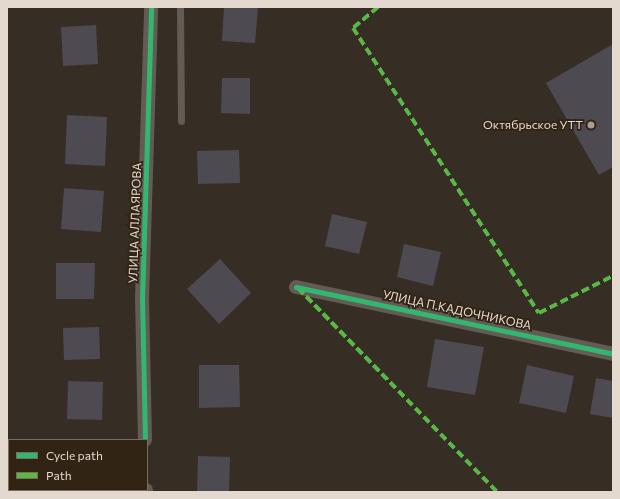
<!DOCTYPE html>
<html>
<head>
<meta charset="utf-8">
<style>
	body { margin:0 }
	#map { position:relative; width:620px; height:499px; overflow:hidden; background:#362e25; font-family:Commissioner,sans-serif }
	div>[style] { position:absolute }
	.building>* { inset:0; background:#4e4a51 }
	.lane>* { height:7px; margin:-3.5px; padding:0 3.5px; transform-origin:3.5px; border-radius:3.5px; background:#625c55 }
	.street>* { height:14px; margin:-7px; padding:0 7px; transform-origin:7px; border-radius:7px; background:#625c55 }
	.quiet>* { height:4px; margin-top:-2px; transform-origin:0; background:repeating-linear-gradient(90deg,#58b947 0 8px,transparent 0 12px) }
	.cycleway>* { height:5px; margin:-2.5px; padding:0 2.5px; transform-origin:2.5px; border-radius:2.5px; background:#33b770 }
	.dots>* { width:11px; height:11px; translate:-50% -50%; box-sizing:border-box; border:2px solid #322414; border-radius:50% }
	span { translate:-50% -50%; white-space:nowrap; text-align:center; line-height:1.15; -webkit-text-stroke:3.5px #322414; paint-order:stroke }
	.poi-label { font-size:12px; color:#e3d9cf }
	.right { translate:-100% -50%; text-align:right }
	.street-label { font-size:12px; color:#e3d9cf }
	.frame { position:absolute; inset:0; border:8px solid #e3d9cf; pointer-events:none }
	.legend { position:absolute; left:8px; top:439px; width:140px; height:52px; box-sizing:border-box; background:#322414; border:1px solid #796c5f; margin:0; padding:5px 7px; list-style:none; font-size:12px; color:#e3d9cf }
	.legend li { display:flex; align-items:center; gap:8px; height:20px }
	.legend b { width:20px; border:1px solid #796c5f }
</style>
</head>
<body>
<div id="map">
	<div class="building">
		<div style="clip-path:polygon(224px 7px,258px 7px,255px 43px,222px 41px)"></div>
		<div style="clip-path:polygon(96px 25px,98px 64px,63px 66px,61px 27px)"></div>
		<div style="clip-path:polygon(613px 44px,613px 167px,599px 175px,546px 83px)"></div>
		<div style="clip-path:polygon(222px 78px,250px 78px,250px 114px,221px 113px)"></div>
		<div style="clip-path:polygon(67px 115px,107px 117px,105px 166px,65px 164px)"></div>
		<div style="clip-path:polygon(239px 150px,240px 183px,198px 184px,197px 151px)"></div>
		<div style="clip-path:polygon(64px 188px,104px 191px,101px 232px,61px 229px)"></div>
		<div style="clip-path:polygon(332px 214px,367px 222px,359px 254px,325px 246px)"></div>
		<div style="clip-path:polygon(404px 244px,441px 252px,433px 286px,397px 277px)"></div>
		<div style="clip-path:polygon(220px 259px,251px 293px,219px 324px,187px 289px)"></div>
		<div style="clip-path:polygon(56px 263px,95px 263px,94px 299px,56px 299px)"></div>
		<div style="clip-path:polygon(99px 327px,100px 359px,64px 360px,63px 328px)"></div>
		<div style="clip-path:polygon(435px 339px,484px 347px,475px 395px,427px 387px)"></div>
		<div style="clip-path:polygon(199px 365px,239px 365px,240px 407px,199px 408px)"></div>
		<div style="clip-path:polygon(527px 365px,574px 376px,566px 413px,519px 403px)"></div>
		<div style="clip-path:polygon(596px 378px,613px 381px,613px 418px,590px 414px)"></div>
		<div style="clip-path:polygon(68px 381px,103px 382px,102px 420px,67px 419px)"></div>
		<div style="clip-path:polygon(198px 456px,230px 457px,229px 492px,197px 492px)"></div>
		<div style="clip-path:polygon(69px 490px,103px 490px,103px 492px,69px 492px)"></div>
	</div>
	<div class="lane">
		<div style="left:180px;top:7px;width:114px;rotate:89.5deg"></div>
	</div>
	<div class="street">
		<div style="left:296px;top:287px;width:324px;rotate:11.9deg"></div>
		<div style="left:145px;top:440px;width:141px;rotate:-91.2deg"></div>
		<div style="left:142px;top:299px;width:292px;rotate:-88.2deg"></div>
		<div style="left:146px;top:490px;width:2px;rotate:90deg"></div>
	</div>
	<div class="quiet">
		<div style="left:378px;top:7px;width:33px;rotate:140deg"></div>
		<div style="left:353px;top:28px;width:340px;rotate:56.9deg"></div>
		<div style="left:539px;top:313px;width:83px;rotate:-26.6deg"></div>
		<div style="left:298px;top:288px;width:285px;rotate:45.7deg"></div>
	</div>
	<div class="cycleway">
		<div style="left:296px;top:287px;width:324px;rotate:11.9deg"></div>
		<div style="left:145px;top:440px;width:141px;rotate:-91.2deg"></div>
		<div style="left:142px;top:299px;width:292px;rotate:-88.2deg"></div>
	</div>
	<div class="dots">
		<div style="left:591px;top:125px;background:#a69d94"></div>
	</div>
	<div class="poi-label">
		<span class="right" style="left:583px;top:125px">Октябрьское УТТ</span>
	</div>
	<div class="street-label">
		<span style="left:135px;top:223px;rotate:-88deg">УЛИЦА АЛЛАЯРОВА</span>
		<span style="left:457px;top:310px;rotate:12deg">УЛИЦА П.КАДОЧНИКОВА</span>
	</div>
	<div class="frame"></div>
	<ul class="legend">
	<li><b style="height:5px;background:#33b770"></b>Cycle path</li>
	<li><b style="height:5px;background:#58b947"></b>Path</li>
	</ul>
</div>
</body>
</html>
